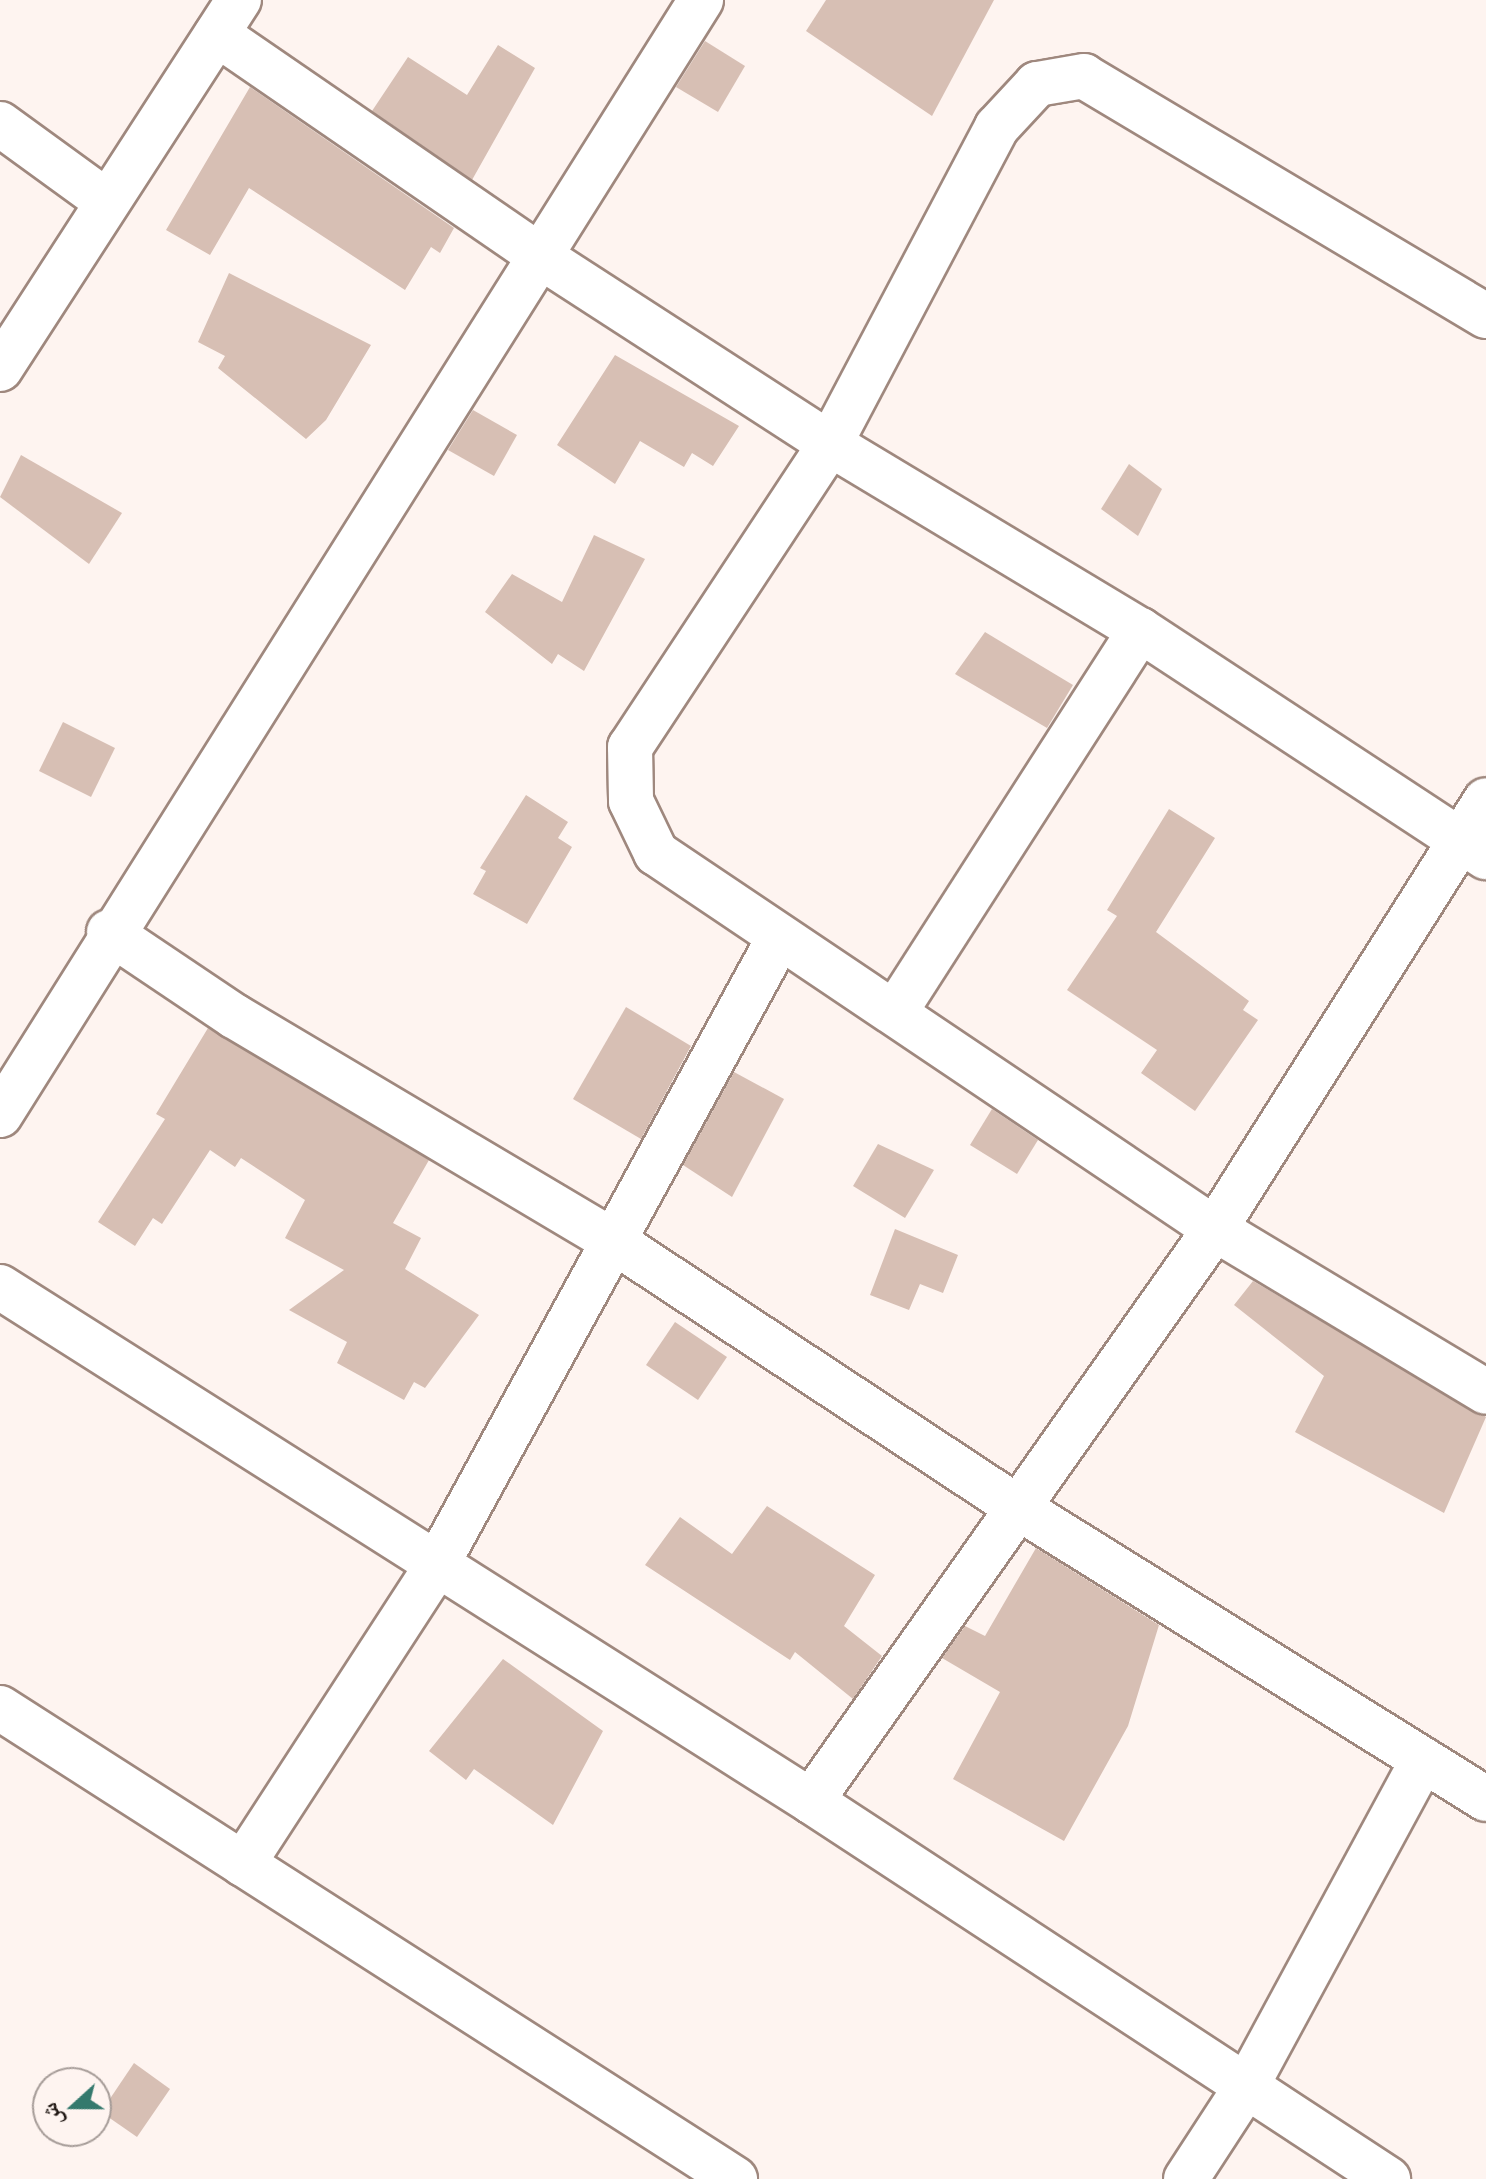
<!DOCTYPE html>
<html>
<head>
<meta charset="utf-8">
<style>
	body { margin:0 }
	#map { position:relative; width:1486px; height:2179px; overflow:hidden; background:#fef4f0; font-family:"Titillium Web","Noto Naskh Arabic",sans-serif }
	div>[style] { position:absolute }
	.building>* { inset:0; background:#d7bfb4 }
	.roads { filter:drop-shadow(2px 0 #9f887e) drop-shadow(-2px 0 #9f887e) drop-shadow(0 2px #9f887e) drop-shadow(0 -2px #9f887e) }
	.minor>* { height:44px; margin:-22px; padding:0 22px; transform-origin:22px; border-radius:22px; background:#fff }
	span { translate:-50% -50%; white-space:nowrap; text-align:center; line-height:1.15; -webkit-text-stroke:8px #fef4f0; paint-order:stroke }
	.north { position:absolute; left:32px; top:2067px; width:80px; height:80px; box-sizing:border-box; background:#fef4f0; border:2px solid #a69c98; border-radius:50%; rotate:249deg; font-size:22px; font-weight:700; line-height:32px; text-align:center; color:#211814 }
	.north::after { content:''; display:block; margin:auto; width:28px; height:36px; background:#34796d; clip-path:polygon(50% 0,100% 100%,50% 72%,0 100%) }
</style>
</head>
<body>
<div id="map">
	<div class="building">
		<div style="clip-path:polygon(826px 0,994px 0,932px 116px,806px 31px)"></div>
		<div style="clip-path:polygon(705px 41px,745px 66px,718px 112px,676px 87px)"></div>
		<div style="clip-path:polygon(498px 45px,535px 68px,472px 180px,372px 111px,408px 57px,467px 95px)"></div>
		<div style="clip-path:polygon(250px 87px,454px 228px,440px 253px,431px 247px,405px 290px,249px 188px,210px 255px,166px 230px)"></div>
		<div style="clip-path:polygon(229px 273px,371px 345px,326px 420px,306px 439px,218px 368px,225px 356px,198px 342px)"></div>
		<div style="clip-path:polygon(615px 355px,739px 426px,713px 466px,692px 453px,684px 467px,640px 441px,615px 484px,557px 445px)"></div>
		<div style="clip-path:polygon(473px 410px,517px 435px,494px 476px,448px 450px)"></div>
		<div style="clip-path:polygon(21px 455px,122px 513px,89px 564px,0 497px)"></div>
		<div style="clip-path:polygon(1129px 464px,1162px 489px,1138px 536px,1101px 509px)"></div>
		<div style="clip-path:polygon(594px 535px,645px 559px,584px 671px,558px 654px,552px 664px,485px 612px,512px 574px,562px 602px)"></div>
		<div style="clip-path:polygon(985px 632px,1073px 685px,1047px 728px,955px 674px)"></div>
		<div style="clip-path:polygon(63px 722px,115px 748px,91px 797px,39px 771px)"></div>
		<div style="clip-path:polygon(526px 795px,568px 822px,558px 838px,572px 847px,527px 924px,473px 894px,486px 871px,480px 868px)"></div>
		<div style="clip-path:polygon(1169px 809px,1215px 838px,1156px 932px,1249px 1001px,1243px 1010px,1258px 1020px,1195px 1111px,1141px 1073px,1157px 1050px,1067px 990px,1117px 916px,1107px 910px)"></div>
		<div style="clip-path:polygon(626px 1007px,691px 1046px,641px 1139px,573px 1099px)"></div>
		<div style="clip-path:polygon(208px 1028px,429px 1160px,393px 1223px,421px 1238px,405px 1269px,479px 1315px,425px 1388px,414px 1382px,404px 1400px,337px 1363px,347px 1342px,289px 1310px,344px 1270px,285px 1238px,305px 1200px,241px 1158px,235px 1167px,210px 1150px,162px 1224px,153px 1218px,135px 1246px,98px 1222px,165px 1119px,156px 1114px)"></div>
		<div style="clip-path:polygon(734px 1072px,784px 1099px,732px 1197px,683px 1165px)"></div>
		<div style="clip-path:polygon(992px 1109px,1038px 1140px,1017px 1174px,970px 1145px)"></div>
		<div style="clip-path:polygon(878px 1144px,934px 1170px,905px 1218px,853px 1186px)"></div>
		<div style="clip-path:polygon(895px 1229px,958px 1255px,943px 1293px,920px 1284px,909px 1310px,870px 1295px)"></div>
		<div style="clip-path:polygon(1253px 1281px,1486px 1417px,1444px 1513px,1295px 1432px,1324px 1376px,1234px 1305px)"></div>
		<div style="clip-path:polygon(675px 1322px,727px 1357px,698px 1400px,646px 1365px)"></div>
		<div style="clip-path:polygon(767px 1506px,875px 1575px,844px 1626px,882px 1656px,853px 1699px,795px 1652px,790px 1660px,645px 1565px,680px 1517px,732px 1554px)"></div>
		<div style="clip-path:polygon(1036px 1548px,1159px 1625px,1128px 1726px,1064px 1841px,953px 1779px,1000px 1692px,942px 1658px,965px 1626px,985px 1636px)"></div>
		<div style="clip-path:polygon(503px 1659px,603px 1731px,553px 1825px,474px 1769px,466px 1780px,429px 1751px)"></div>
		<div style="clip-path:polygon(134px 2063px,170px 2089px,137px 2137px,101px 2112px)"></div>
	</div>
	<div class="roads">
		<div class="minor">
			<div style="left:217px;top:34px;width:390px;rotate:34.5deg"></div>
			<div style="left:538px;top:255px;width:348px;rotate:32.9deg"></div>
			<div style="left:830px;top:444px;width:362px;rotate:31deg"></div>
			<div style="left:1140px;top:630px;width:414px;rotate:33.3deg"></div>
			<div style="left:0;top:124px;width:131px;rotate:36deg"></div>
			<div style="left:1486px;top:316px;width:468px;rotate:-149.2deg"></div>
			<div style="left:1084px;top:76px;width:48px;rotate:170.3deg"></div>
			<div style="left:1037px;top:84px;width:59px;rotate:132.9deg"></div>
			<div style="left:997px;top:127px;width:358px;rotate:117.8deg"></div>
			<div style="left:830px;top:444px;width:363px;rotate:123.4deg"></div>
			<div style="left:630px;top:747px;width:54px;rotate:88.9deg"></div>
			<div style="left:631px;top:801px;width:58px;rotate:64.3deg"></div>
			<div style="left:656px;top:853px;width:674px;rotate:33.93deg"></div>
			<div style="left:1215px;top:1229px;width:316px;rotate:31deg"></div>
			<div style="left:0;top:369px;width:440px;rotate:-57.1deg"></div>
			<div style="left:109px;top:932px;width:151px;rotate:33.9deg"></div>
			<div style="left:234px;top:1016px;width:439px;rotate:30.7deg"></div>
			<div style="left:612px;top:1240px;width:481px;rotate:33.4deg"></div>
			<div style="left:1014px;top:1505px;width:556px;rotate:31.92deg"></div>
			<div style="left:895px;top:1012px;width:454px;rotate:-57.3deg"></div>
			<div style="left:0;top:1115px;width:1317px;rotate:-57.84deg"></div>
			<div style="left:0;top:1287px;width:960px;rotate:32.37deg"></div>
			<div style="left:811px;top:1801px;width:690px;rotate:33.23deg"></div>
			<div style="left:0;top:1708px;width:873px;rotate:32.65deg"></div>
			<div style="left:811px;top:1801px;width:700px;rotate:-54.77deg"></div>
			<div style="left:1215px;top:1229px;width:507px;rotate:-57.72deg"></div>
			<div style="left:243px;top:1864px;width:353px;rotate:-57deg"></div>
			<div style="left:435px;top:1568px;width:718px;rotate:-61.36deg"></div>
			<div style="left:1186px;top:2179px;width:110px;rotate:-56.9deg"></div>
			<div style="left:1246px;top:2087px;width:372px;rotate:-61.6deg"></div>
		</div>
	</div>
	<div class="north">ش</div>
</div>
</body>
</html>
